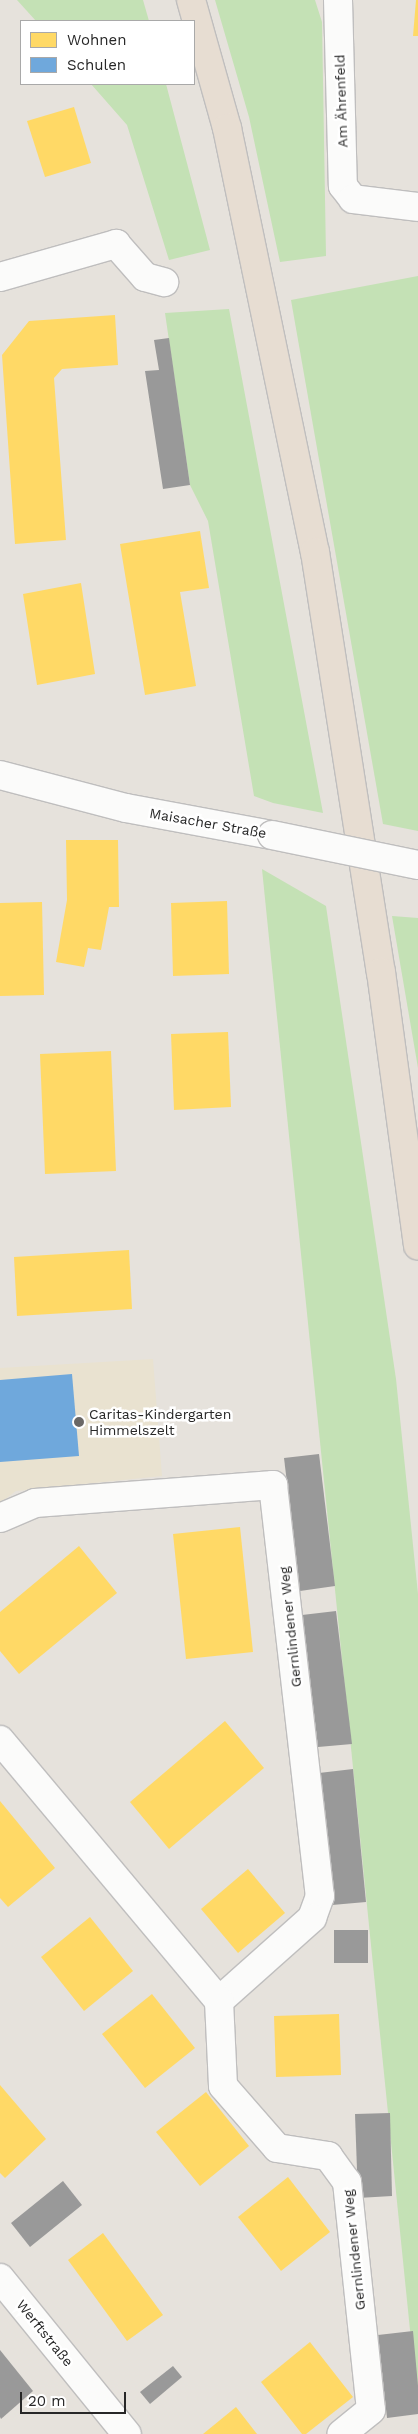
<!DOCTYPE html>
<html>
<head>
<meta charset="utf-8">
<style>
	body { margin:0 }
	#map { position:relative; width:418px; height:2434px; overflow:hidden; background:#e6e2dc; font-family:"Work Sans",sans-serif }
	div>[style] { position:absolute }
	.education>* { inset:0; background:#e9e2d0 }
	.green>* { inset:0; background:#c4e1b5 }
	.homes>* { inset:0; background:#ffd966 }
	.schools>* { inset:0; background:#6fa8dc }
	.industry>* { inset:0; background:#999 }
	.roads { filter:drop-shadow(1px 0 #bfbebe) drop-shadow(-1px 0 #bfbebe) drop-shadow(0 1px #bfbebe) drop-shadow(0 -1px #bfbebe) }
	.minor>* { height:28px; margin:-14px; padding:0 14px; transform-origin:14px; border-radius:14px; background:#fbfbfa }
	.highway>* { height:28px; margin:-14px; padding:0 14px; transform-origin:14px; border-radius:14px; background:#e7ddd2 }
	.bridges { filter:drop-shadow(1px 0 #bfbebe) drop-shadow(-1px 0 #bfbebe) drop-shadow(0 1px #bfbebe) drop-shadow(0 -1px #bfbebe) }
	.minor-bridge>* { height:28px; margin:-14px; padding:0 14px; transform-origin:14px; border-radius:14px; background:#fbfbfa }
	.dots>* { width:14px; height:14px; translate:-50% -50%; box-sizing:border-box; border:2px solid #fff; border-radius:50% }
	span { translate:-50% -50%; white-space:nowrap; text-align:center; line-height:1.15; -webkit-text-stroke:5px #fff; paint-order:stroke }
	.street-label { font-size:14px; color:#272727 }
	.poi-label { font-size:14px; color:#272727 }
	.left { translate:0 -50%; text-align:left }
	.legend { position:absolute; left:20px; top:20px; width:175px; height:65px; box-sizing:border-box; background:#fff; border:1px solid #a9a9a9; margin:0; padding:6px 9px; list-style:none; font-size:15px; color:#272727 }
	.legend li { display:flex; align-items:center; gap:10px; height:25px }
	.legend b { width:25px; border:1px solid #a9a9a9 }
	.scale { position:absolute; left:20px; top:2392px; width:106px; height:22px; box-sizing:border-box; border:2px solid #272727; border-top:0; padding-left:6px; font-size:15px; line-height:18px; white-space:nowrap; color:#272727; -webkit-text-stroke:4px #fff; paint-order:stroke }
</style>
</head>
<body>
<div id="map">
	<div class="education">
		<div style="clip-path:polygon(153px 1359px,162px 1476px,16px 1491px,0 1503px,0 1368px)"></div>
	</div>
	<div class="green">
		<div style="clip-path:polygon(17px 0,143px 0,149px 21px,36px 21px)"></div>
		<div style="clip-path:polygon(215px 0,315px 0,322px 22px,326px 256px,280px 262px,249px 117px)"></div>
		<div style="clip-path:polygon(91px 84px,166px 84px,210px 250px,169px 260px,127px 125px)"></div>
		<div style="clip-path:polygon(418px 276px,418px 831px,383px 824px,291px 300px)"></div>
		<div style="clip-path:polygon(229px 309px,323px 813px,273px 803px,254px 796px,208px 521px,190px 485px,165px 313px)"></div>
		<div style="clip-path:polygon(262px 869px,326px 906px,396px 1379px,418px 1594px,418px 2409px)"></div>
		<div style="clip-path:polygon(392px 916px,418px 918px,418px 1068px)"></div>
	</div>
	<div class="homes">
		<div style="clip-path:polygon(416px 0,418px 0,418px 36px,413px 36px)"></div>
		<div style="clip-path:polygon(74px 107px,91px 163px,45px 177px,27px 121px)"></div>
		<div style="clip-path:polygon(115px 315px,118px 365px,62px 369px,54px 378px,66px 540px,15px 544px,2px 355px,29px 321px)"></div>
		<div style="clip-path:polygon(200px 531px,209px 588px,180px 592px,196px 686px,145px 695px,120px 544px)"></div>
		<div style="clip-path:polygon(81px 583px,95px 674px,37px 685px,23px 594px)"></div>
		<div style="clip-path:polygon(66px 840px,118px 840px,119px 907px,109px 907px,101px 950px,88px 948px,84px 967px,56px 962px,67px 900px)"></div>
		<div style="clip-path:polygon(227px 901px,229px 974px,173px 976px,171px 903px)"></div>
		<div style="clip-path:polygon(42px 902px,44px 995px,0 996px,0 903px)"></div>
		<div style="clip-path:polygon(228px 1032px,231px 1107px,174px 1110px,171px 1034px)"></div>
		<div style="clip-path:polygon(111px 1051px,116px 1171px,45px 1174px,40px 1054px)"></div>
		<div style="clip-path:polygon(129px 1250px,132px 1309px,17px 1316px,14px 1257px)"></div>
		<div style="clip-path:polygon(240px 1527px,253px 1652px,186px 1659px,173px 1534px)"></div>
		<div style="clip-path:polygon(79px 1546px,117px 1593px,19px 1674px,0 1651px,0 1612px)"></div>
		<div style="clip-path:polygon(225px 1721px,264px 1768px,169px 1849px,130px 1802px)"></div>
		<div style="clip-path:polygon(0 1801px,55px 1868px,8px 1907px,0 1898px)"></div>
		<div style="clip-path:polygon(248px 1869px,285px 1913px,238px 1953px,201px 1909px)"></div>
		<div style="clip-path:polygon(90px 1917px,133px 1971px,84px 2011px,41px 1957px)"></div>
		<div style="clip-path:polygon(152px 1994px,195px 2048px,145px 2088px,102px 2034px)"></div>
		<div style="clip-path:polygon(339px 2014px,341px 2075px,276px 2077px,274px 2016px)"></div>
		<div style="clip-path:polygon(0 2085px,46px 2139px,5px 2178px,0 2173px)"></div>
		<div style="clip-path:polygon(206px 2092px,249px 2146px,200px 2186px,156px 2132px)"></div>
		<div style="clip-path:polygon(288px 2177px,330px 2232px,281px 2271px,238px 2217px)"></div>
		<div style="clip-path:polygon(103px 2233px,163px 2315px,127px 2341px,68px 2260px)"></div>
		<div style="clip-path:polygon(310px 2342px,353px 2397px,306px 2434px,302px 2434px,261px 2382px)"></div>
		<div style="clip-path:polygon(236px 2407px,257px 2434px,203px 2434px)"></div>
	</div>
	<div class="schools">
		<div style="clip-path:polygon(72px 1374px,79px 1456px,0 1462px,0 1380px)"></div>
	</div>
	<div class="industry">
		<div style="clip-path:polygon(169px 338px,190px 485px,163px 489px,145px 371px,159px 370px,154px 340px)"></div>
		<div style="clip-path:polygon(319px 1454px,335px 1586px,300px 1591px,284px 1458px)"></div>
		<div style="clip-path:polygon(336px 1611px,352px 1744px,318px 1747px,302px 1615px)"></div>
		<div style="clip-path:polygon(353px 1769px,366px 1902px,332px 1905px,319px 1773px)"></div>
		<div style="clip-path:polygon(334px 1930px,368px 1930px,368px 1963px,334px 1963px)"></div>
		<div style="clip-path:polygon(390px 2113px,392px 2196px,358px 2198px,355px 2114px)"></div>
		<div style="clip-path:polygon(63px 2181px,82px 2205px,30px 2247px,11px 2223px)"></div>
		<div style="clip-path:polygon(413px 2331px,418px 2386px,418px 2414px,387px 2418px,378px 2335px)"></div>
		<div style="clip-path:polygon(0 2350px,33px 2391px,1px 2419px,0 2417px)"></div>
		<div style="clip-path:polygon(173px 2366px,182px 2377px,150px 2404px,140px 2392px)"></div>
	</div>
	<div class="roads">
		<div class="minor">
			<div style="left:338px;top:0;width:186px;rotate:88.5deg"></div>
			<div style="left:343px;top:186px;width:16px;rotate:52deg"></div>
			<div style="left:353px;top:199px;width:65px;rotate:7deg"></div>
			<div style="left:0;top:277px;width:121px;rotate:-15.9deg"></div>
			<div style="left:116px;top:244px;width:44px;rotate:48.7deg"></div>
			<div style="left:145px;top:277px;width:20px;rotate:15deg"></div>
			<div style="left:0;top:775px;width:130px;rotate:14.7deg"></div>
			<div style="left:126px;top:808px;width:148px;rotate:10.5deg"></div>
			<div style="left:0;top:1518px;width:38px;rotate:-23deg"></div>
			<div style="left:35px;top:1503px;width:239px;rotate:-4.3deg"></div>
			<div style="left:273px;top:1485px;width:414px;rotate:83.5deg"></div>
			<div style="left:320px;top:1896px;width:23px;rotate:110deg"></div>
			<div style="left:312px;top:1918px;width:125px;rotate:138.3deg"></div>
			<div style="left:0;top:1740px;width:341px;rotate:50deg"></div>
			<div style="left:219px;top:2001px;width:85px;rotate:87.3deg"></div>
			<div style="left:223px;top:2086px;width:82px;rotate:48.9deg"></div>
			<div style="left:277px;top:2148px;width:52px;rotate:8.9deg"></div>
			<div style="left:328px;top:2156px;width:32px;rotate:54deg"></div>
			<div style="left:347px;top:2182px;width:229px;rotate:84deg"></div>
			<div style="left:371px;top:2410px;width:38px;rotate:141deg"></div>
			<div style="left:0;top:2278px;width:201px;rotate:50.9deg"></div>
		</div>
		<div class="highway">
			<div style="left:191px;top:0;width:133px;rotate:74.3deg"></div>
			<div style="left:227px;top:128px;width:433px;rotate:78.3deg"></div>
			<div style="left:315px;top:552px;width:425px;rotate:81.1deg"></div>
			<div style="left:381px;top:972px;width:276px;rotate:82.3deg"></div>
		</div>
	</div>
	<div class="bridges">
		<div class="minor-bridge">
			<div style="left:272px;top:835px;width:149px;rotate:11.6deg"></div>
		</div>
	</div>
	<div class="dots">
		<div style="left:79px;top:1422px;background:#6a6866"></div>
	</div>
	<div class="street-label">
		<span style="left:341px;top:101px;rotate:-92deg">Am Ährenfeld</span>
		<span style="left:208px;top:823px;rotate:10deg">Maisacher Straße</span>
		<span style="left:290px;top:1627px;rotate:-96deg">Gernlindener Weg</span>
		<span style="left:354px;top:2250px;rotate:-96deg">Gernlindener Weg</span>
		<span style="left:45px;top:2333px;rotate:51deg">Werftstraße</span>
	</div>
	<div class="poi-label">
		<span class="left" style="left:89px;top:1422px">Caritas-Kindergarten<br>Himmelszelt</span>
	</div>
	<ul class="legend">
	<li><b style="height:14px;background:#ffd966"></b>Wohnen</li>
	<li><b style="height:14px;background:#6fa8dc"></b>Schulen</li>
	</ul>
	<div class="scale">20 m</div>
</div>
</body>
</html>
